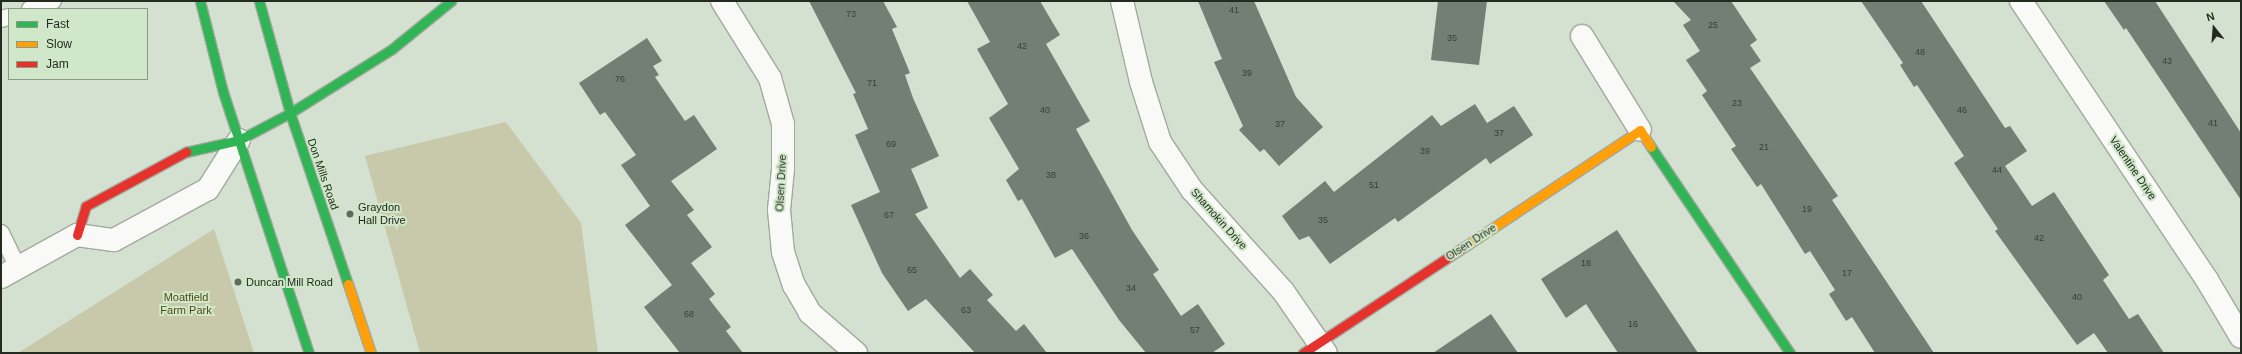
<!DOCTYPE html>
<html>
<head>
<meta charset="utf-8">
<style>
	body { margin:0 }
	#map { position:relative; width:2242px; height:354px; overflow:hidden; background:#d4e0d0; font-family:Helvetica,sans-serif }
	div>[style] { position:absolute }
	.green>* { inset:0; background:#c7c9aa }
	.building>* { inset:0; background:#737e74 }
	.roads { filter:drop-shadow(1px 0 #a1aa9d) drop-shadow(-1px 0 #a1aa9d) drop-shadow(0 1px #a1aa9d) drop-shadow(0 -1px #a1aa9d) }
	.lane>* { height:16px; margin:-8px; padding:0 8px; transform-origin:8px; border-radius:8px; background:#f9faf8 }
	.street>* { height:22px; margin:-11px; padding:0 11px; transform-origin:11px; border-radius:11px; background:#f9faf8 }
	.fast>* { height:9px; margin:-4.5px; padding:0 4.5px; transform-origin:4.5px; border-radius:4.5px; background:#30b455 }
	.slow>* { height:9px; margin:-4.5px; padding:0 4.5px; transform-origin:4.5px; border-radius:4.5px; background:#ff9f0a }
	.jam>* { height:9px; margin:-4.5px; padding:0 4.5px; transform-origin:4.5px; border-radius:4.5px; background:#e5322d }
	.dots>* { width:11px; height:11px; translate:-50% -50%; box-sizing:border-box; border:2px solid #d0e7c9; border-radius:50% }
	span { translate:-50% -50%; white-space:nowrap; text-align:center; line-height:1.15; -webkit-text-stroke:4px #d0e7c9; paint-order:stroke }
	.number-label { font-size:9px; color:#374035 }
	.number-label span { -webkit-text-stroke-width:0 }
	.street-label { font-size:11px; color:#232b20 }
	.poi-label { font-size:11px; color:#232b20 }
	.left { translate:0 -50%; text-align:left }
	.park-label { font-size:11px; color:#524c14 }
	.frame { position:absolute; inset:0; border:2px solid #232b20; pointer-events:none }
	.legend { position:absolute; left:8px; top:8px; width:140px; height:72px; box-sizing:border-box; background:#d0e7c9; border:1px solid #8b9c85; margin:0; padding:5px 7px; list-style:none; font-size:12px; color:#232b20 }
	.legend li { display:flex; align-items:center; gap:8px; height:20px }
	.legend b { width:20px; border:1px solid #8b9c85 }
	.north { position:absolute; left:2194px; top:8px; width:40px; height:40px; -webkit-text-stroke:3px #d0e7c9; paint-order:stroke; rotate:343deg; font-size:11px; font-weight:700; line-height:16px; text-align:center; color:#232b20 }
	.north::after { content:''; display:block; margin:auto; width:14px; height:18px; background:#232b20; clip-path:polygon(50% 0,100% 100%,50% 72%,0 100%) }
</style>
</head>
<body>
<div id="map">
	<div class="green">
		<div style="clip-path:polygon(506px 122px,581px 223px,598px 353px,420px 353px,365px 156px)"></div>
		<div style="clip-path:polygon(214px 229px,254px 353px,18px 353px)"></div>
	</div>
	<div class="building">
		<div style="clip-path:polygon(809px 1px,883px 1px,897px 27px,892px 29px,910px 73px,905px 75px,913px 98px,939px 156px,911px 169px,928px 208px,915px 214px,960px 278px,970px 269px,993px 295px,987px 300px,1016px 331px,1024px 324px,1047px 353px,975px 353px,926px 299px,908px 311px,882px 273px,851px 205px,880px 192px,855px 135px,868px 129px,853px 94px,856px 93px)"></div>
		<div style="clip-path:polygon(967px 1px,1040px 1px,1060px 35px,1046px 44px,1090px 121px,1076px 129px,1132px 230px,1159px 270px,1153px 274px,1181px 316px,1198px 304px,1225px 344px,1212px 353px,1146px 353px,1119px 320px,1072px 249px,1055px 258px,1022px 199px,1018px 201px,1006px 180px,1019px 169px,989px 118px,1008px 104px,977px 49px,990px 42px)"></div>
		<div style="clip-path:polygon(1198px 1px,1254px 1px,1296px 97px,1323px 127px,1279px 166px,1264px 149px,1260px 152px,1239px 130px,1243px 126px,1214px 62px,1222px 59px)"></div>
		<div style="clip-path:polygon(1438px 1px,1487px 1px,1479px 65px,1431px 60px)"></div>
		<div style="clip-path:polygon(1673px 1px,1731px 1px,1757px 40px,1750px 45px,1761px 61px,1750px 68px,1838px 196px,1832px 200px,1934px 353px,1875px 353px,1852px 317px,1846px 321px,1829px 294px,1835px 290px,1810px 251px,1805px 254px,1761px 184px,1757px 187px,1731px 149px,1736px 146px,1702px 95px,1707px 91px,1686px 60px,1700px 51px,1683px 25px,1691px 20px)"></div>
		<div style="clip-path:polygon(1861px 1px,1921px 1px,2005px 128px,2010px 126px,2027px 151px,2005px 166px,2032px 206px,2054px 192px,2109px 275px,2103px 280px,2129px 319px,2138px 314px,2164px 353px,2108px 353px,2094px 333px,2077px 345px,1995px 231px,1998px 229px,1954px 163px,1964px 156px,1917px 85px,1914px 87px,1900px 65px,1903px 63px)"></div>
		<div style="clip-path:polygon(2104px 1px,2155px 1px,2241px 133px,2241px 200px,2126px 28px,2124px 30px)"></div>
		<div style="clip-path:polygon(647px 38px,662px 61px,653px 66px,659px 75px,655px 77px,685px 121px,694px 115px,717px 149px,671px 181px,694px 210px,687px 215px,712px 247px,691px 263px,715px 294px,709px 299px,731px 327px,726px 331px,743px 353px,680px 353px,644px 307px,672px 285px,625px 225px,650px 206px,621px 165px,636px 155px,605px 112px,600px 115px,579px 83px)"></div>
		<div style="clip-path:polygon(1475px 104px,1487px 123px,1514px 106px,1533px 135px,1490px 164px,1486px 158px,1398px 222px,1395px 218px,1330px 264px,1309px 236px,1299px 240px,1282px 216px,1325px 181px,1334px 192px,1432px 115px,1441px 126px)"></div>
		<div style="clip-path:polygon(1617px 230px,1639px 264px,1698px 353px,1618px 353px,1586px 304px,1566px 318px,1541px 279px)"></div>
		<div style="clip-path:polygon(1491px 314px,1518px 353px,1433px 353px)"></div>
	</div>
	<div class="roads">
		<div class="lane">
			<div style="left:30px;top:9px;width:24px;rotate:-19deg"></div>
			<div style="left:1px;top:19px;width:8px;rotate:-14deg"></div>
			<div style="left:1px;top:233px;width:39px;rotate:64deg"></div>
		</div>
		<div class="street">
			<div style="left:722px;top:1px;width:91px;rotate:58.1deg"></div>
			<div style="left:770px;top:78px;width:48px;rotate:74.2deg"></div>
			<div style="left:783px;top:124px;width:45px;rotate:90deg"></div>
			<div style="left:783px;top:169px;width:41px;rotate:95.6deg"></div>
			<div style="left:779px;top:210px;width:42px;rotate:84.6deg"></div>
			<div style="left:783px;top:252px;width:35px;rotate:72deg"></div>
			<div style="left:794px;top:285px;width:32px;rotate:60deg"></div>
			<div style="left:810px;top:313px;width:61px;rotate:41deg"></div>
			<div style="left:1122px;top:1px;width:83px;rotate:76.8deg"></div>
			<div style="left:1141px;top:82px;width:63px;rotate:72.4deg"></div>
			<div style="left:1160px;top:142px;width:58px;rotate:56.3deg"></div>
			<div style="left:1192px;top:190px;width:136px;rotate:48deg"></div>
			<div style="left:1283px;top:291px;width:75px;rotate:55.3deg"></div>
			<div style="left:2021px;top:1px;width:335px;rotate:56.3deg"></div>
			<div style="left:2207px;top:280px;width:66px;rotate:59.2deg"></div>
			<div style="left:1582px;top:36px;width:110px;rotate:58.3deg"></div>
			<div style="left:1px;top:277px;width:87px;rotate:-28.9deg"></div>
			<div style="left:77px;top:235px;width:37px;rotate:8deg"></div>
			<div style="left:114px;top:240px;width:107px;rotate:-28.5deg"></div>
			<div style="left:208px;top:189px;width:58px;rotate:-57.7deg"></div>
		</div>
		<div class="fast">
			<div style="left:200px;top:1px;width:94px;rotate:75.8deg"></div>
			<div style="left:223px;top:92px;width:275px;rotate:71.8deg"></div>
			<div style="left:259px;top:1px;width:116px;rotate:74.5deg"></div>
			<div style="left:290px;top:113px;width:181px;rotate:71.3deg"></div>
			<div style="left:1651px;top:147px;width:249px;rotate:56deg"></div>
			<div style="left:186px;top:152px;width:54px;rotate:-12.8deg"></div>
			<div style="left:239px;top:140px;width:58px;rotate:-27.9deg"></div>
			<div style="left:290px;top:113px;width:120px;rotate:-32.1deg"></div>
			<div style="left:392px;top:49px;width:76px;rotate:-39.1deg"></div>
		</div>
		<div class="slow">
			<div style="left:1467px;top:245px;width:208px;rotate:-33.6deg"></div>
			<div style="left:1640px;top:130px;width:20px;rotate:57deg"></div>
			<div style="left:348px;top:284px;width:73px;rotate:71.6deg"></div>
		</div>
		<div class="jam">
			<div style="left:77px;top:235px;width:30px;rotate:-73deg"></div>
			<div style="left:86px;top:206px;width:114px;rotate:-28.4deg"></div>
			<div style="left:1303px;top:353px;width:196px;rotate:-33.4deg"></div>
		</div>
	</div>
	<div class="dots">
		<div style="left:350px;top:214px;background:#616a5e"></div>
		<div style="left:238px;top:282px;background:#616a5e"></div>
	</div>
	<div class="number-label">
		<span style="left:1234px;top:10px">41</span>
		<span style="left:851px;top:14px">73</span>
		<span style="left:1713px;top:25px">25</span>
		<span style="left:1452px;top:38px">35</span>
		<span style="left:1022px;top:46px">42</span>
		<span style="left:1920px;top:52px">48</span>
		<span style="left:2167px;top:61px">43</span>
		<span style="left:1247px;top:73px">39</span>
		<span style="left:620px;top:79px">76</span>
		<span style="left:872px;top:83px">71</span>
		<span style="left:1737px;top:103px">23</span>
		<span style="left:1045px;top:110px">40</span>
		<span style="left:1962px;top:110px">46</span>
		<span style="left:2213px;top:123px">41</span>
		<span style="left:1280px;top:124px">37</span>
		<span style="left:1499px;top:133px">37</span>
		<span style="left:891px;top:144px">69</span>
		<span style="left:1764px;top:147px">21</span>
		<span style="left:1425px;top:151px">39</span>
		<span style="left:1997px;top:170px">44</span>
		<span style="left:1051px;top:175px">38</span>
		<span style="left:1374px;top:185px">51</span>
		<span style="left:1807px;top:209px">19</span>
		<span style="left:889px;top:215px">67</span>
		<span style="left:1323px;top:220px">35</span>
		<span style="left:1084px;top:236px">36</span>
		<span style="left:2039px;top:238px">42</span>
		<span style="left:1586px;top:263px">18</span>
		<span style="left:912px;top:270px">65</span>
		<span style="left:1847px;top:273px">17</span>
		<span style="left:1131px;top:288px">34</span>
		<span style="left:2077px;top:297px">40</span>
		<span style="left:966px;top:310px">63</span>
		<span style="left:689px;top:314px">68</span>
		<span style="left:1633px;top:324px">16</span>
		<span style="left:1195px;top:330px">57</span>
	</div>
	<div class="street-label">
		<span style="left:2133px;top:168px;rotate:56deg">Valentine Drive</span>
		<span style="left:323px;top:174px;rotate:71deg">Don Mills Road</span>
		<span style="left:781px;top:183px;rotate:-87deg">Olsen Drive</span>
		<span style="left:1219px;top:219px;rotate:48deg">Shamokin Drive</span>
		<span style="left:1471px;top:242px;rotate:-33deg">Olsen Drive</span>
	</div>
	<div class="poi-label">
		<span class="left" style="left:358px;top:214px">Graydon<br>Hall Drive</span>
		<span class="left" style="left:246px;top:282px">Duncan Mill Road</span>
	</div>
	<div class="park-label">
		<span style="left:186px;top:304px">Moatfield<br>Farm Park</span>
	</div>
	<div class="frame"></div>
	<ul class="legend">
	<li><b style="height:5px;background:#30b455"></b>Fast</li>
	<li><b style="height:5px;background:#ff9f0a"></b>Slow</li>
	<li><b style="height:5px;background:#e5322d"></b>Jam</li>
	</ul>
	<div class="north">N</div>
</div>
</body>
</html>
